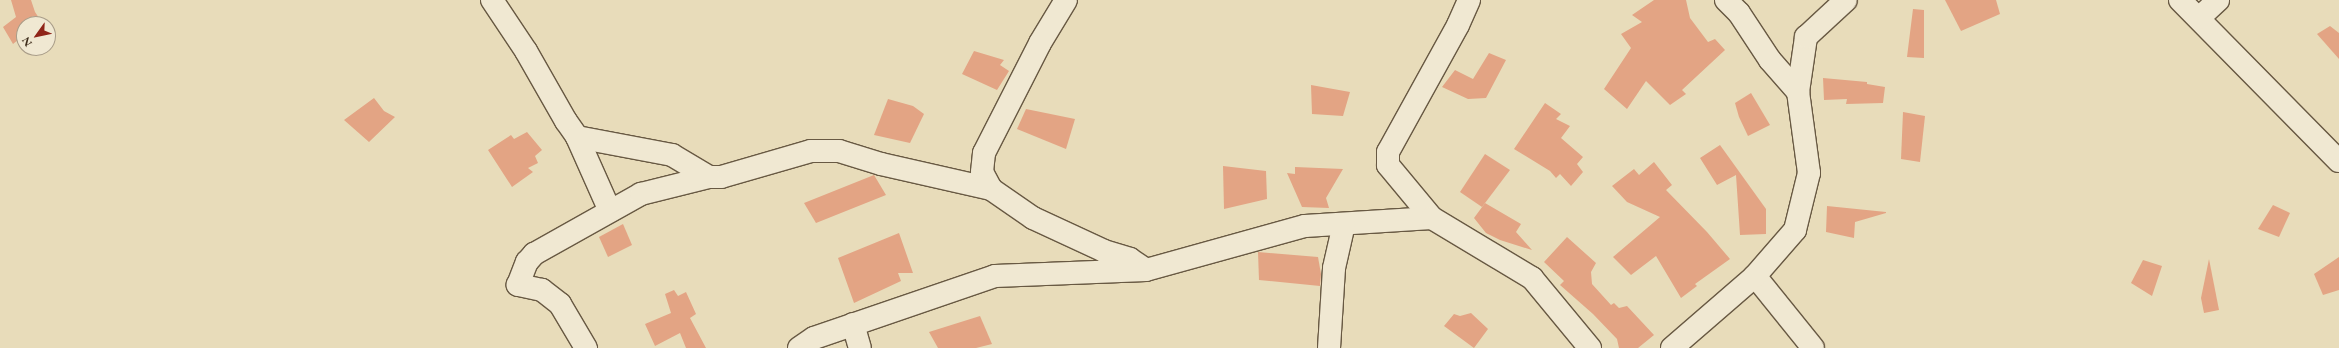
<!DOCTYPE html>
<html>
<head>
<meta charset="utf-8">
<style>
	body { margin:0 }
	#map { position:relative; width:2339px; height:348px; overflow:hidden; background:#e8dcba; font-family:"EB Garamond",serif }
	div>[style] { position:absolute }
	.building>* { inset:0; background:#e3a484 }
	.roads { filter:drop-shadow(1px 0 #685943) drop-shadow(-1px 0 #685943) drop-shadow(0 1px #685943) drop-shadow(0 -1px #685943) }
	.minor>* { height:22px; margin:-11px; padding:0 11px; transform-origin:11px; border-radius:11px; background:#f0e8d2 }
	span { translate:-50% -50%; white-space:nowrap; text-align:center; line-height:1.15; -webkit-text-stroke:3px #f0e8d2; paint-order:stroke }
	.north { position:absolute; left:16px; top:16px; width:40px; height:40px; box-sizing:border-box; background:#f0e8d2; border:1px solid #a99d89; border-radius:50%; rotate:237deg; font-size:11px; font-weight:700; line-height:16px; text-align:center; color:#3e2d1b }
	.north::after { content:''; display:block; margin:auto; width:14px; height:18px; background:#8f2418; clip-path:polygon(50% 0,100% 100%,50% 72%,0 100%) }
</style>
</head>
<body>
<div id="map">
	<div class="building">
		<div style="clip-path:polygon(11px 0,31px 0,35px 12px,41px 21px,38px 24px,24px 24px,24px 35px,13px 44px,3px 27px,16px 17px)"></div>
		<div style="clip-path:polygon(1654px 0,1686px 0,1690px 18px,1708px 42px,1715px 39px,1725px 50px,1682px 90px,1686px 94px,1670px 105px,1646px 81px,1627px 109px,1604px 89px,1631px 48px,1621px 34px,1642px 22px,1632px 15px)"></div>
		<div style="clip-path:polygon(1945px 0,1996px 0,2000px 14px,1961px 31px)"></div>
		<div style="clip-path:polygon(1913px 9px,1924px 10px,1924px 58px,1907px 57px)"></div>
		<div style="clip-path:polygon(2330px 26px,2339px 33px,2339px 59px,2317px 34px)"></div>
		<div style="clip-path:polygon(974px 51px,1004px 60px,1000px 65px,1009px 71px,997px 90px,962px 74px)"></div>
		<div style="clip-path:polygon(1489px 53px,1506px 60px,1486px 98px,1468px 99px,1442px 87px,1455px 70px,1473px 79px)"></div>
		<div style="clip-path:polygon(1823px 78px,1867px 82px,1867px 84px,1885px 87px,1883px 103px,1846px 104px,1847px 99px,1824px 100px)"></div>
		<div style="clip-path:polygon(1311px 85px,1350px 92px,1343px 116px,1312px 114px)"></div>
		<div style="clip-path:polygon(1751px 93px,1770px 125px,1748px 136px,1739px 117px,1735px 103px)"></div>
		<div style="clip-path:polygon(374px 98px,384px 111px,395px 117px,369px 142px,344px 120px)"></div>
		<div style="clip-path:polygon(888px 99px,913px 106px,924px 114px,910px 143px,874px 135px)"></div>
		<div style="clip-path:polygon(1545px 103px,1561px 114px,1556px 119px,1570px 126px,1561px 138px,1583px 157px,1577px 164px,1583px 172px,1571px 186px,1560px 174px,1556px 178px,1550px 171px,1514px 149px)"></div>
		<div style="clip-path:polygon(1026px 109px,1075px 119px,1066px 149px,1017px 129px)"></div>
		<div style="clip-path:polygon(1903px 112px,1925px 116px,1920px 162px,1901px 159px)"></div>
		<div style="clip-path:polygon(527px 132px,542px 150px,535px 156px,538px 163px,528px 168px,533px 172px,512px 187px,488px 150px,511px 135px,514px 139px)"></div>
		<div style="clip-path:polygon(1720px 145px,1766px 209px,1766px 234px,1740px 235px,1736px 175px,1717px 185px,1700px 158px)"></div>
		<div style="clip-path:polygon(1485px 154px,1510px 170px,1482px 207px,1460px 192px)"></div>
		<div style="clip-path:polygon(1654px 162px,1672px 185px,1666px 190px,1707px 232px,1730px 259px,1695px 284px,1697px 286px,1681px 298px,1656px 256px,1631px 275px,1613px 257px,1660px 217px,1627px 202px,1612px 186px,1634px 169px,1639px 175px)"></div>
		<div style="clip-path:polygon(1223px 166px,1266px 171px,1267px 199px,1224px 209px)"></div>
		<div style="clip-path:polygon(1295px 167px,1343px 169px,1326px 198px,1329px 208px,1302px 207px,1287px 173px,1295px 174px)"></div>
		<div style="clip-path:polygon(874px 175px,886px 195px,816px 223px,804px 203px)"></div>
		<div style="clip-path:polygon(1485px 203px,1521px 224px,1516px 232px,1532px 250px,1500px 240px,1486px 233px,1474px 218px)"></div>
		<div style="clip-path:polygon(2273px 205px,2290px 213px,2279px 237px,2258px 229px)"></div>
		<div style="clip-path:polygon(1827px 206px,1886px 212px,1886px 213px,1855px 222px,1854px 238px,1826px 232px)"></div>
		<div style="clip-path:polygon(623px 224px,632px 245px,608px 257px,599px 237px)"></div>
		<div style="clip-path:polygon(899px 233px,913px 273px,898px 273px,901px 281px,854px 303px,838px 258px)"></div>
		<div style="clip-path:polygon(1567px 237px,1596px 263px,1591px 272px,1592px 284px,1611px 305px,1614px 303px,1619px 308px,1627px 306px,1654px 335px,1638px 348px,1619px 348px,1617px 339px,1593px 314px,1560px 285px,1564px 281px,1544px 262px)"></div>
		<div style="clip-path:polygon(1258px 252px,1318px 257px,1321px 274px,1320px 286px,1259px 280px)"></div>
		<div style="clip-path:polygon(2339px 257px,2339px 290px,2323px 295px,2314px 274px)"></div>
		<div style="clip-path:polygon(2209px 259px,2219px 310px,2204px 313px,2201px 298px)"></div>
		<div style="clip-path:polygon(2143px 260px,2162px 266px,2152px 296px,2131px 283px)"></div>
		<div style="clip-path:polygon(674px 290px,678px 296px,686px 292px,696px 314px,690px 318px,706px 348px,686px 348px,680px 333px,655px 346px,645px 324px,671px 313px,665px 294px)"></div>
		<div style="clip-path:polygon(1471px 313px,1488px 329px,1474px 348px,1444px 326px,1454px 314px,1460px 316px)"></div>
		<div style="clip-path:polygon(980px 316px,992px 344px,976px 348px,938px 348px,929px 332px)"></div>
	</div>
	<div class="roads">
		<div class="minor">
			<div style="left:492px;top:0;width:61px;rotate:56.3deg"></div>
			<div style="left:526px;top:51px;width:81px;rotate:60.3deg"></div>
			<div style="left:566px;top:121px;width:19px;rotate:55deg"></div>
			<div style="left:577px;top:137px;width:97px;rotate:10.7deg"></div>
			<div style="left:672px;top:155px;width:43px;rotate:30.7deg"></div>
			<div style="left:709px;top:177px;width:12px"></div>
			<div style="left:721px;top:177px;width:94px;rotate:-16.1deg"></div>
			<div style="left:811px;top:151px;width:28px"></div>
			<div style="left:839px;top:151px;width:44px;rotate:17.2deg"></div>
			<div style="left:881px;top:164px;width:113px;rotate:12.8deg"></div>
			<div style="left:991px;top:189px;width:51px;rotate:34.6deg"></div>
			<div style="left:1033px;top:218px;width:78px;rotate:24.9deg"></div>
			<div style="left:1104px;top:251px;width:27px;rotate:17deg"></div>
			<div style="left:1130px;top:259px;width:18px;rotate:34deg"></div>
			<div style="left:1726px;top:0;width:18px;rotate:45deg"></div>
			<div style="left:1739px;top:13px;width:56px;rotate:56.6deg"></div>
			<div style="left:1770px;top:60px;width:43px;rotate:48.8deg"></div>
			<div style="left:2180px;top:0;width:226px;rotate:45.4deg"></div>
			<div style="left:2199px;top:18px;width:26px;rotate:-43deg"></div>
			<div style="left:577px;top:137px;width:81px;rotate:66deg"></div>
			<div style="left:991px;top:189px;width:19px;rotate:-118deg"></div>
			<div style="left:982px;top:172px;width:19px;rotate:-84deg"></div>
			<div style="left:984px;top:153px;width:123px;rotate:-63deg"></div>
			<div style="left:1040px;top:43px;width:50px;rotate:-58.8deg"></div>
			<div style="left:1432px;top:218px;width:69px;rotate:-129.7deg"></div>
			<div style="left:1388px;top:165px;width:13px;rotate:-90deg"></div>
			<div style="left:1388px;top:152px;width:145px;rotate:-61.1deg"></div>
			<div style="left:1458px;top:25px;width:27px;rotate:-66deg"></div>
			<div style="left:1755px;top:276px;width:92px;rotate:51.1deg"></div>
			<div style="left:853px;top:324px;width:25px;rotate:74deg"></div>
			<div style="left:586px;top:348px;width:51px;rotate:-120.6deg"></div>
			<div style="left:560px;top:304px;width:23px;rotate:-142deg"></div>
			<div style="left:542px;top:290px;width:25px;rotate:-168deg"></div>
			<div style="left:518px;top:285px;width:25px;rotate:-69deg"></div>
			<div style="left:527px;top:262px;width:11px;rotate:-49deg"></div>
			<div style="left:534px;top:254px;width:123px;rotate:-29.3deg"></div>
			<div style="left:641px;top:194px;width:70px;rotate:-14deg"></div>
			<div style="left:799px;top:348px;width:18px;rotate:-34deg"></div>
			<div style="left:814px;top:338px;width:191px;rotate:-18.9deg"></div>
			<div style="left:995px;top:276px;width:151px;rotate:-2.3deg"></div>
			<div style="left:1146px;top:270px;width:165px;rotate:-15.5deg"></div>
			<div style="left:1305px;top:226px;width:127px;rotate:-3.6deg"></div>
			<div style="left:1432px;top:218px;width:117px;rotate:31deg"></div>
			<div style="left:1532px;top:278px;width:91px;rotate:50.4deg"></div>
			<div style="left:1329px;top:348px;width:80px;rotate:-86.4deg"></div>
			<div style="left:1334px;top:268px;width:45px;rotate:-77.2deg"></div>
			<div style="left:1672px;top:348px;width:110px;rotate:-40.9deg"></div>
			<div style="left:1755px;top:276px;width:61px;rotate:-49deg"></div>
			<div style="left:1795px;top:230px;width:59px;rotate:-76.2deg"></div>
			<div style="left:1809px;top:173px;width:82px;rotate:-97.7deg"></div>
			<div style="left:1798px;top:92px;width:56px;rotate:-81.7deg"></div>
			<div style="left:1806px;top:37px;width:54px;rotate:-42.8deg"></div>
		</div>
	</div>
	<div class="north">N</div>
</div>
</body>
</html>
